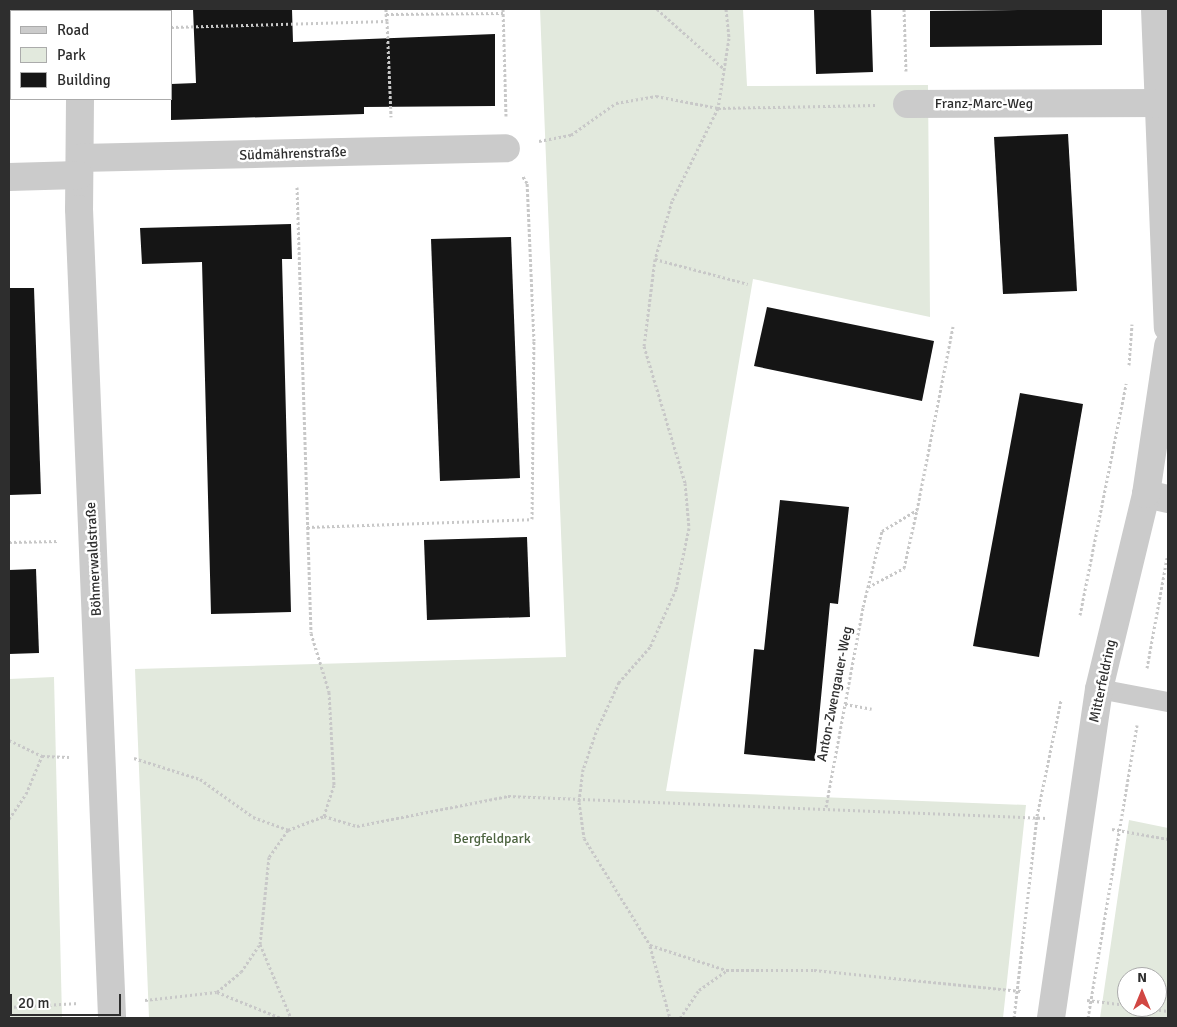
<!DOCTYPE html>
<html>
<head>
<meta charset="utf-8">
<style>
	body { margin:0 }
	#map { position:relative; width:1177px; height:1027px; overflow:hidden; background:#fff; font-family:Signika,sans-serif }
	div>[style] { position:absolute }
	.green>* { inset:0; background:#e2e9dd }
	.building>* { inset:0; background:#151515 }
	.path>* { height:3px; margin-top:-1.5px; transform-origin:0; background:repeating-linear-gradient(90deg,#c8c8c8 0 2.5px,transparent 0 5px) }
	.lane>* { height:20px; margin:-10px; padding:0 10px; transform-origin:10px; border-radius:10px; background:#cbcbcb }
	.street>* { height:28px; margin:-14px; padding:0 14px; transform-origin:14px; border-radius:14px; background:#cbcbcb }
	span { translate:-50% -50%; white-space:nowrap; text-align:center; line-height:1.15; -webkit-text-stroke:5px #fff; paint-order:stroke }
	.street-label { font-size:14px; color:#2e2e2e }
	.park-label { font-size:14px; color:#4d6440 }
	.frame { position:absolute; inset:0; border:10px solid #2e2e2e; pointer-events:none }
	.legend { position:absolute; left:10px; top:10px; width:162px; height:90px; box-sizing:border-box; background:#fff; border:1px solid #ababab; margin:0; padding:6px 9px; list-style:none; font-size:15px; color:#2e2e2e }
	.legend li { display:flex; align-items:center; gap:10px; height:25px }
	.legend b { width:25px; border:1px solid #ababab }
	.north { position:absolute; left:1117px; top:967px; width:50px; height:50px; box-sizing:border-box; background:#fff; border:1px solid #ababab; border-radius:50%; rotate:0deg; font-size:14px; font-weight:700; line-height:20px; text-align:center; color:#2e2e2e }
	.north::after { content:''; display:block; margin:auto; width:18px; height:22px; background:#d14743; clip-path:polygon(50% 0,100% 100%,50% 72%,0 100%) }
	.scale { position:absolute; left:10px; top:994px; width:111px; height:22px; box-sizing:border-box; border:2px solid #2e2e2e; border-top:0; padding-left:6px; font-size:15px; line-height:18px; white-space:nowrap; color:#2e2e2e; -webkit-text-stroke:4px #fff; paint-order:stroke }
</style>
</head>
<body>
<div id="map">
	<div class="green">
		<div style="clip-path:polygon(540px 9px,743px 9px,747px 86px,928px 85px,930px 317px,753px 279px,666px 791px,1026px 805px,1003px 1018px,149px 1018px,135px 669px,566px 657px)"></div>
		<div style="clip-path:polygon(54px 677px,62px 1018px,9px 1018px,9px 679px)"></div>
		<div style="clip-path:polygon(evenodd,1129px 820px,1168px 828px,1168px 1018px,1100px 1018px,1129px 820px,1127px 977px,1157px 977px,1157px 1007px,1127px 1007px,1127px 977px)"></div>
	</div>
	<div class="building">
		<div style="clip-path:polygon(193px 9px,292px 9px,293px 42px,495px 34px,495px 106px,364px 107px,364px 114px,171px 120px,171px 84px,196px 83px)"></div>
		<div style="clip-path:polygon(814px 9px,871px 9px,873px 72px,816px 74px)"></div>
		<div style="clip-path:polygon(1102px 9px,1102px 45px,930px 47px,930px 11px)"></div>
		<div style="clip-path:polygon(1068px 134px,1077px 291px,1003px 294px,994px 137px)"></div>
		<div style="clip-path:polygon(291px 224px,292px 259px,282px 259px,291px 612px,211px 614px,202px 262px,142px 264px,140px 228px)"></div>
		<div style="clip-path:polygon(511px 237px,520px 478px,440px 481px,431px 239px)"></div>
		<div style="clip-path:polygon(9px 288px,34px 288px,41px 494px,9px 495px)"></div>
		<div style="clip-path:polygon(767px 307px,934px 341px,922px 401px,754px 366px)"></div>
		<div style="clip-path:polygon(1020px 393px,1083px 404px,1039px 657px,973px 646px)"></div>
		<div style="clip-path:polygon(780px 500px,849px 507px,838px 604px,830px 603px,815px 761px,744px 754px,754px 649px,764px 650px)"></div>
		<div style="clip-path:polygon(527px 537px,530px 617px,427px 620px,424px 540px)"></div>
		<div style="clip-path:polygon(36px 569px,39px 653px,9px 654px,9px 570px)"></div>
	</div>
	<div class="path">
		<div style="left:386px;top:9px;width:5px;rotate:90deg"></div>
		<div style="left:503px;top:9px;width:107px;rotate:88.4deg"></div>
		<div style="left:657px;top:9px;width:90px;rotate:41.8deg"></div>
		<div style="left:726px;top:9px;width:29px;rotate:84deg"></div>
		<div style="left:729px;top:38px;width:71px;rotate:98.9deg"></div>
		<div style="left:718px;top:108px;width:104px;rotate:116.3deg"></div>
		<div style="left:672px;top:201px;width:60px;rotate:106.3deg"></div>
		<div style="left:655px;top:259px;width:88px;rotate:97.2deg"></div>
		<div style="left:644px;top:346px;width:143px;rotate:73.3deg"></div>
		<div style="left:685px;top:483px;width:45px;rotate:84.9deg"></div>
		<div style="left:689px;top:528px;width:62px;rotate:102deg"></div>
		<div style="left:676px;top:589px;width:64px;rotate:114.1deg"></div>
		<div style="left:650px;top:647px;width:47px;rotate:131.5deg"></div>
		<div style="left:619px;top:682px;width:55px;rotate:114.7deg"></div>
		<div style="left:596px;top:732px;width:39px;rotate:109deg"></div>
		<div style="left:583px;top:769px;width:33px;rotate:97deg"></div>
		<div style="left:579px;top:802px;width:36px;rotate:82deg"></div>
		<div style="left:584px;top:838px;width:126px;rotate:58.3deg"></div>
		<div style="left:650px;top:945px;width:80px;rotate:18.2deg"></div>
		<div style="left:726px;top:970px;width:88px"></div>
		<div style="left:814px;top:970px;width:208px;rotate:5.8deg"></div>
		<div style="left:904px;top:9px;width:62px;rotate:88.2deg"></div>
		<div style="left:387px;top:21px;width:96px;rotate:87.6deg"></div>
		<div style="left:171px;top:27px;width:216px;rotate:-1.6deg"></div>
		<div style="left:387px;top:21px;width:7px;rotate:-98deg"></div>
		<div style="left:386px;top:14px;width:118px;rotate:-0.5deg"></div>
		<div style="left:9px;top:33px;width:2px;rotate:-27deg"></div>
		<div style="left:539px;top:141px;width:33px;rotate:-11deg"></div>
		<div style="left:571px;top:135px;width:55px;rotate:-35.4deg"></div>
		<div style="left:616px;top:103px;width:41px;rotate:-9.9deg"></div>
		<div style="left:656px;top:96px;width:63px;rotate:11deg"></div>
		<div style="left:718px;top:108px;width:157px;rotate:-1.1deg"></div>
		<div style="left:297px;top:187px;width:446px;rotate:88.2deg"></div>
		<div style="left:311px;top:633px;width:62px;rotate:73deg"></div>
		<div style="left:329px;top:692px;width:93px;rotate:86.9deg"></div>
		<div style="left:334px;top:785px;width:33px;rotate:108deg"></div>
		<div style="left:324px;top:816px;width:34px;rotate:17deg"></div>
		<div style="left:357px;top:826px;width:154px;rotate:-11.2deg"></div>
		<div style="left:508px;top:796px;width:539px;rotate:2.34deg"></div>
		<div style="left:655px;top:259px;width:96px;rotate:15deg"></div>
		<div style="left:1129px;top:365px;width:41px;rotate:-85.8deg"></div>
		<div style="left:307px;top:527px;width:225px;rotate:-2deg"></div>
		<div style="left:532px;top:519px;width:178px;rotate:-89.4deg"></div>
		<div style="left:534px;top:341px;width:158px;rotate:-92.5deg"></div>
		<div style="left:527px;top:183px;width:9px;rotate:-122deg"></div>
		<div style="left:9px;top:542px;width:50px;rotate:-1.1deg"></div>
		<div style="left:868px;top:587px;width:41px;rotate:-27.8deg"></div>
		<div style="left:904px;top:568px;width:59px;rotate:-77.4deg"></div>
		<div style="left:1080px;top:615px;width:236px;rotate:-78.7deg"></div>
		<div style="left:1147px;top:668px;width:112px;rotate:-79.7deg"></div>
		<div style="left:845px;top:704px;width:27px;rotate:10deg"></div>
		<div style="left:9px;top:740px;width:37px;rotate:26deg"></div>
		<div style="left:134px;top:758px;width:69px;rotate:17.7deg"></div>
		<div style="left:200px;top:779px;width:65px;rotate:35.6deg"></div>
		<div style="left:253px;top:817px;width:37px;rotate:20deg"></div>
		<div style="left:288px;top:830px;width:39px;rotate:-21deg"></div>
		<div style="left:826px;top:807px;width:203px;rotate:-79.5deg"></div>
		<div style="left:863px;top:607px;width:78px;rotate:-76deg"></div>
		<div style="left:882px;top:531px;width:41px;rotate:-31deg"></div>
		<div style="left:917px;top:510px;width:187px;rotate:-78.9deg"></div>
		<div style="left:9px;top:819px;width:30px;rotate:-56deg"></div>
		<div style="left:26px;top:794px;width:41px;rotate:-67.2deg"></div>
		<div style="left:42px;top:756px;width:27px;rotate:2deg"></div>
		<div style="left:1112px;top:829px;width:57px;rotate:10.1deg"></div>
		<div style="left:288px;top:830px;width:33px;rotate:125deg"></div>
		<div style="left:269px;top:857px;width:87px;rotate:95.9deg"></div>
		<div style="left:260px;top:944px;width:80px;rotate:67.3deg"></div>
		<div style="left:650px;top:946px;width:75px;rotate:74.5deg"></div>
		<div style="left:217px;top:992px;width:31px;rotate:-40deg"></div>
		<div style="left:241px;top:972px;width:32px;rotate:-56deg"></div>
		<div style="left:145px;top:1000px;width:72px;rotate:-6.3deg"></div>
		<div style="left:217px;top:992px;width:69px;rotate:22.1deg"></div>
		<div style="left:1087px;top:1000px;width:40px;rotate:7.1deg"></div>
		<div style="left:9px;top:1007px;width:70px;rotate:-3.3deg"></div>
		<div style="left:1139px;top:1007px;width:29px;rotate:8deg"></div>
		<div style="left:680px;top:1018px;width:34px;rotate:-56deg"></div>
		<div style="left:699px;top:990px;width:33px;rotate:-35deg"></div>
		<div style="left:1014px;top:1018px;width:203px;rotate:-83.5deg"></div>
		<div style="left:1037px;top:816px;width:118px;rotate:-78.3deg"></div>
		<div style="left:1088px;top:1018px;width:297px;rotate:-80.5deg"></div>
	</div>
	<div class="lane">
		<div style="left:1099px;top:689px;width:70px;rotate:10.7deg"></div>
	</div>
	<div class="street">
		<div style="left:79px;top:9px;width:2px;rotate:90deg"></div>
		<div style="left:1155px;top:9px;width:319px;rotate:87.7deg"></div>
		<div style="left:80px;top:99px;width:110px;rotate:90.5deg"></div>
		<div style="left:79px;top:209px;width:810px;rotate:87.66deg"></div>
		<div style="left:907px;top:104px;width:261px;rotate:-0.2deg"></div>
		<div style="left:80px;top:158px;width:426px;rotate:-1.3deg"></div>
		<div style="left:9px;top:177px;width:70px;rotate:-1.6deg"></div>
		<div style="left:1146px;top:494px;width:23px;rotate:13deg"></div>
		<div style="left:1051px;top:1018px;width:332px;rotate:-81.7deg"></div>
		<div style="left:1099px;top:689px;width:201px;rotate:-76.4deg"></div>
		<div style="left:1146px;top:494px;width:150px;rotate:-81.5deg"></div>
	</div>
	<div class="street-label">
		<span style="left:984px;top:104px">Franz-Marc-Weg</span>
		<span style="left:293px;top:154px;rotate:-2deg">Südmährenstraße</span>
		<span style="left:94px;top:559px;rotate:-93deg">Böhmerwaldstraße</span>
		<span style="left:1103px;top:681px;rotate:-78deg">Mitterfeldring</span>
		<span style="left:835px;top:694px;rotate:-79deg">Anton-Zwengauer-Weg</span>
	</div>
	<div class="park-label">
		<span style="left:492px;top:839px">Bergfeldpark</span>
	</div>
	<div class="frame"></div>
	<ul class="legend">
	<li><b style="height:6px;background:#cbcbcb"></b>Road</li>
	<li><b style="height:14px;background:#e2e9dd"></b>Park</li>
	<li><b style="height:14px;background:#151515"></b>Building</li>
	</ul>
	<div class="north">N</div>
	<div class="scale">20 m</div>
</div>
</body>
</html>
